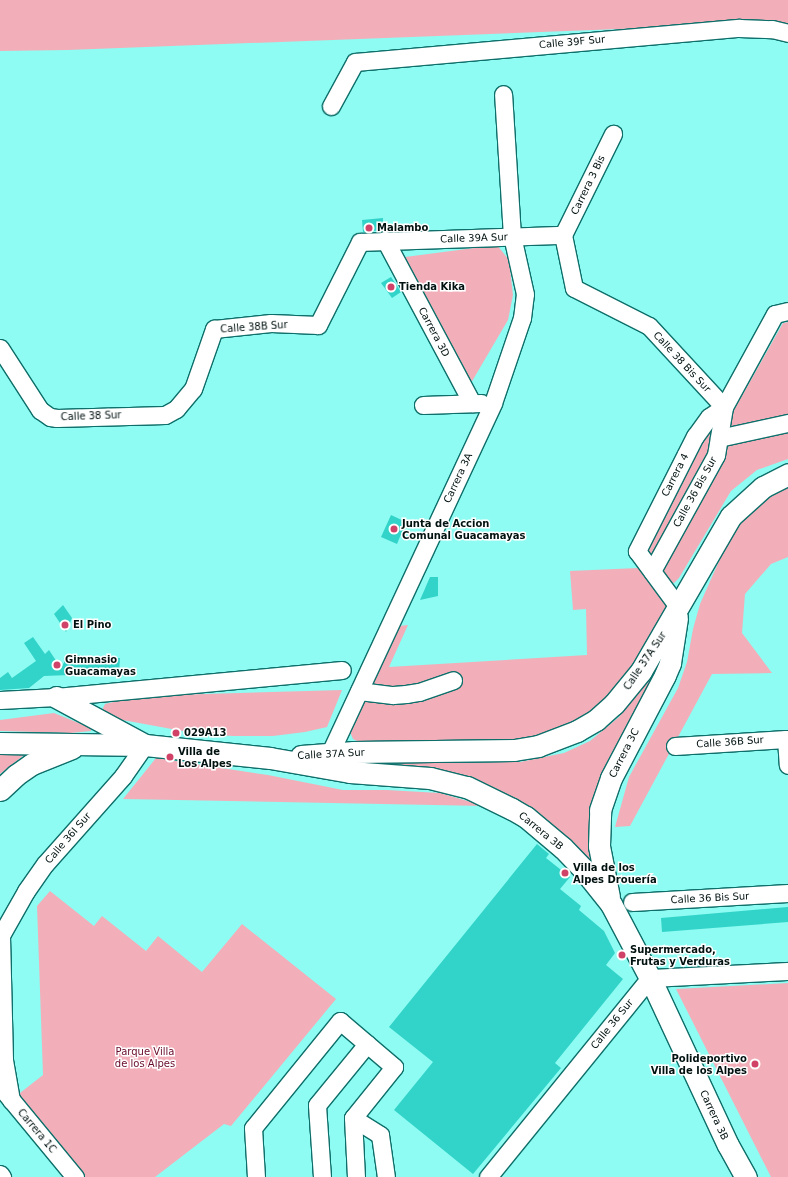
<!DOCTYPE html>
<html>
<head>
<meta charset="utf-8">
<style>
	body { margin:0 }
	#map { position:relative; width:788px; height:1177px; overflow:hidden; background:#8efcf2; font-family:"DejaVu Sans",sans-serif }
	div>[style] { position:absolute }
	.green>* { inset:0; background:#f2afba }
	.building>* { inset:0; background:#32d3c9 }
	.roads { filter:drop-shadow(1px 0 #0e6f6a) drop-shadow(-1px 0 #0e6f6a) drop-shadow(0 1px #0e6f6a) drop-shadow(0 -1px #0e6f6a) }
	.minor>* { height:17px; margin:-8.5px; padding:0 8.5px; transform-origin:8.5px; border-radius:8.5px; background:#fff }
	.major>* { height:21px; margin:-10.5px; padding:0 10.5px; transform-origin:10.5px; border-radius:10.5px; background:#fff }
	.dots>* { width:11px; height:11px; translate:-50% -50%; box-sizing:border-box; border:2px solid #fff; border-radius:50% }
	span { translate:-50% -50%; white-space:nowrap; text-align:center; line-height:1.15; -webkit-text-stroke:3px #fff; paint-order:stroke }
	.street-label { font-size:10px; color:#001110 }
	.poi-label { font-size:10px; color:#001110; font-weight:700 }
	.left { translate:0 -50%; text-align:left }
	.right { translate:-100% -50%; text-align:right }
	.park-label { font-size:10px; color:#680a2a }
</style>
</head>
<body>
<div id="map">
	<div class="green">
		<div style="clip-path:polygon(0 0,788px 0,788px 27px,779px 23px,68px 50px,0 51px)"></div>
		<div style="clip-path:polygon(497px 245px,509px 260px,513px 295px,508px 320px,471px 383px,436px 317px,433px 317px,430px 306px,405px 257px)"></div>
		<div style="clip-path:polygon(788px 322px,788px 459px,757px 470px,731px 491px,679px 578px,674px 583px,669px 582px,664px 579px,661px 568px,725px 458px,730px 417px,783px 323px)"></div>
		<div style="clip-path:polygon(716px 420px,710px 454px,651px 562px,644px 548px,690px 451px)"></div>
		<div style="clip-path:polygon(788px 482px,788px 557px,771px 564px,745px 594px,742px 633px,772px 673px,712px 674px,630px 826px,615px 827px,629px 777px,678px 688px,687px 662px,693px 629px,700px 604px,731px 534px,759px 498px)"></div>
		<div style="clip-path:polygon(638px 568px,667px 606px,635px 664px,615px 693px,592px 713px,538px 737px,495px 744px,359px 742px,353px 739px,350px 732px,355px 714px,399px 626px,408px 625px,389px 667px,587px 655px,586px 609px,573px 610px,570px 571px)"></div>
		<div style="clip-path:polygon(659px 666px,607px 762px,592px 800px,589px 826px,593px 865px,475px 782px,394px 763px,520px 762px,564px 753px,590px 741px,619px 717px)"></div>
		<div style="clip-path:polygon(342px 690px,327px 727px,305px 732px,273px 736px,233px 736px,199px 734px,117px 719px,102px 710px,105px 704px,137px 696px)"></div>
		<div style="clip-path:polygon(54px 713px,91px 728px,91px 731px,71px 733px,0 731px,0 720px)"></div>
		<div style="clip-path:polygon(0 747px,33px 748px,0 774px)"></div>
		<div style="clip-path:polygon(156px 758px,268px 775px,343px 790px,387px 790px,440px 793px,485px 806px,123px 799px)"></div>
		<div style="clip-path:polygon(50px 891px,94px 926px,102px 916px,146px 951px,158px 936px,202px 972px,242px 924px,336px 999px,231px 1126px,224px 1124px,155px 1177px,74px 1177px,11px 1100px,43px 1075px,37px 906px)"></div>
		<div style="clip-path:polygon(788px 983px,788px 1177px,771px 1177px,676px 989px)"></div>
	</div>
	<div class="building">
		<div style="clip-path:polygon(383px 218px,383px 230px,363px 232px,362px 220px)"></div>
		<div style="clip-path:polygon(391px 277px,401px 292px,392px 298px,381px 283px)"></div>
		<div style="clip-path:polygon(391px 515px,406px 522px,397px 544px,381px 537px)"></div>
		<div style="clip-path:polygon(430px 577px,438px 577px,438px 596px,420px 600px)"></div>
		<div style="clip-path:polygon(63px 605px,72px 618px,66px 632px,54px 614px)"></div>
		<div style="clip-path:polygon(33px 637px,45px 654px,49px 650px,61px 668px,68px 655px,80px 655px,79px 660px,120px 658px,119px 673px,44px 676px,29px 688px,0 690px,0 678px,8px 672px,12px 678px,36px 661px,24px 643px)"></div>
		<div style="clip-path:polygon(537px 844px,549px 854px,546px 858px,570px 877px,560px 889px,581px 906px,579px 910px,604px 931px,615px 953px,606px 965px,623px 979px,555px 1063px,561px 1068px,473px 1174px,394px 1110px,433px 1062px,389px 1027px)"></div>
		<div style="clip-path:polygon(788px 907px,788px 922px,662px 932px,661px 918px)"></div>
	</div>
	<div class="roads">
		<div class="minor">
			<div style="left:331px;top:106px;width:50px;rotate:-61.4deg"></div>
			<div style="left:355px;top:62px;width:386px;rotate:-5.1deg"></div>
			<div style="left:739px;top:28px;width:33px;rotate:2deg"></div>
			<div style="left:772px;top:29px;width:16px;rotate:14deg"></div>
			<div style="left:563px;top:235px;width:54px;rotate:78.3deg"></div>
			<div style="left:574px;top:288px;width:84px;rotate:26.9deg"></div>
			<div style="left:649px;top:326px;width:110px;rotate:47.2deg"></div>
			<div style="left:724px;top:407px;width:18px;rotate:146deg"></div>
			<div style="left:709px;top:417px;width:24px;rotate:126deg"></div>
			<div style="left:695px;top:436px;width:129px;rotate:116.8deg"></div>
			<div style="left:637px;top:551px;width:71px;rotate:53.6deg"></div>
			<div style="left:563px;top:235px;width:113px;rotate:-63.7deg"></div>
			<div style="left:385px;top:240px;width:185px;rotate:61.9deg"></div>
			<div style="left:0;top:348px;width:74px;rotate:57.2deg"></div>
			<div style="left:40px;top:410px;width:12px;rotate:35deg"></div>
			<div style="left:50px;top:417px;width:7px;rotate:8deg"></div>
			<div style="left:57px;top:418px;width:108px;rotate:-1.6deg"></div>
			<div style="left:165px;top:415px;width:13px;rotate:-29deg"></div>
			<div style="left:176px;top:409px;width:26px;rotate:-50deg"></div>
			<div style="left:193px;top:389px;width:64px;rotate:-70.7deg"></div>
			<div style="left:214px;top:329px;width:57px;rotate:-6deg"></div>
			<div style="left:271px;top:323px;width:47px;rotate:2.4deg"></div>
			<div style="left:318px;top:325px;width:93px;rotate:-63.2deg"></div>
			<div style="left:360px;top:242px;width:203px;rotate:-2deg"></div>
			<div style="left:423px;top:405px;width:58px;rotate:-2deg"></div>
			<div style="left:719px;top:438px;width:71px;rotate:-12.3deg"></div>
			<div style="left:652px;top:571px;width:132px;rotate:-61.1deg"></div>
			<div style="left:716px;top:455px;width:49px;rotate:-80.5deg"></div>
			<div style="left:724px;top:407px;width:106px;rotate:-61.3deg"></div>
			<div style="left:775px;top:314px;width:13px;rotate:-13deg"></div>
			<div style="left:359px;top:691px;width:34px;rotate:7deg"></div>
			<div style="left:393px;top:695px;width:13px;rotate:-4deg"></div>
			<div style="left:406px;top:694px;width:13px;rotate:-9deg"></div>
			<div style="left:419px;top:692px;width:36px;rotate:-19deg"></div>
			<div style="left:0;top:700px;width:56px;rotate:-3.1deg"></div>
			<div style="left:56px;top:697px;width:287px;rotate:-5.4deg"></div>
			<div style="left:675px;top:746px;width:111px;rotate:-3.6deg"></div>
			<div style="left:786px;top:739px;width:26px;rotate:86deg"></div>
			<div style="left:330px;top:753px;width:386px;rotate:-65deg"></div>
			<div style="left:493px;top:403px;width:90px;rotate:-71.2deg"></div>
			<div style="left:522px;top:318px;width:24px;rotate:-83deg"></div>
			<div style="left:525px;top:294px;width:59px;rotate:-102.6deg"></div>
			<div style="left:512px;top:236px;width:142px;rotate:-93.6deg"></div>
			<div style="left:632px;top:902px;width:156px;rotate:-3.3deg"></div>
			<div style="left:1px;top:936px;width:124px;rotate:88.6deg"></div>
			<div style="left:4px;top:1060px;width:41px;rotate:80.1deg"></div>
			<div style="left:0;top:937px;width:53px;rotate:-60.5deg"></div>
			<div style="left:26px;top:891px;width:33px;rotate:-55deg"></div>
			<div style="left:45px;top:864px;width:118px;rotate:-48.4deg"></div>
			<div style="left:123px;top:776px;width:38px;rotate:-55deg"></div>
			<div style="left:4px;top:1091px;width:112px;rotate:50.5deg"></div>
			<div style="left:353px;top:1118px;width:32px;rotate:32deg"></div>
			<div style="left:380px;top:1135px;width:42px;rotate:81.9deg"></div>
			<div style="left:0;top:1174px;width:4px;rotate:56deg"></div>
			<div style="left:256px;top:1177px;width:49px;rotate:-93.5deg"></div>
			<div style="left:253px;top:1128px;width:138px;rotate:-50.9deg"></div>
			<div style="left:340px;top:1021px;width:71px;rotate:40.4deg"></div>
			<div style="left:394px;top:1067px;width:65px;rotate:128.8deg"></div>
			<div style="left:353px;top:1118px;width:59px;rotate:87.1deg"></div>
			<div style="left:322px;top:1177px;width:72px;rotate:-94deg"></div>
			<div style="left:317px;top:1105px;width:79px;rotate:-50.7deg"></div>
			<div style="left:488px;top:1177px;width:257px;rotate:-50.9deg"></div>
			<div style="left:650px;top:978px;width:138px;rotate:-2.9deg"></div>
		</div>
		<div class="major">
			<div style="left:56px;top:697px;width:99px;rotate:28.4deg"></div>
			<div style="left:0;top:743px;width:145px;rotate:0.8deg"></div>
			<div style="left:145px;top:745px;width:126px;rotate:5.9deg"></div>
			<div style="left:270px;top:758px;width:81px;rotate:9.9deg"></div>
			<div style="left:350px;top:772px;width:80px;rotate:4.3deg"></div>
			<div style="left:430px;top:778px;width:38px;rotate:14deg"></div>
			<div style="left:467px;top:787px;width:50px;rotate:26.1deg"></div>
			<div style="left:512px;top:809px;width:16px;rotate:30deg"></div>
			<div style="left:526px;top:817px;width:48px;rotate:40deg"></div>
			<div style="left:563px;top:848px;width:29px;rotate:46deg"></div>
			<div style="left:583px;top:869px;width:45px;rotate:51.3deg"></div>
			<div style="left:611px;top:904px;width:84px;rotate:62.2deg"></div>
			<div style="left:650px;top:978px;width:184px;rotate:65deg"></div>
			<div style="left:728px;top:1145px;width:37px;rotate:61deg"></div>
			<div style="left:301px;top:756px;width:53px;rotate:-4.3deg"></div>
			<div style="left:354px;top:752px;width:160px;rotate:-0.7deg"></div>
			<div style="left:514px;top:750px;width:24px;rotate:-9deg"></div>
			<div style="left:538px;top:746px;width:42px;rotate:-21deg"></div>
			<div style="left:577px;top:731px;width:22px;rotate:-30deg"></div>
			<div style="left:596px;top:720px;width:24px;rotate:-42deg"></div>
			<div style="left:614px;top:704px;width:43px;rotate:-50.7deg"></div>
			<div style="left:641px;top:671px;width:179px;rotate:-59.9deg"></div>
			<div style="left:731px;top:516px;width:43px;rotate:-42.2deg"></div>
			<div style="left:763px;top:487px;width:28px;rotate:-27deg"></div>
			<div style="left:0;top:790px;width:22px;rotate:-43deg"></div>
			<div style="left:16px;top:775px;width:19px;rotate:-35deg"></div>
			<div style="left:32px;top:764px;width:43px;rotate:-21.8deg"></div>
			<div style="left:609px;top:897px;width:52px;rotate:-101.1deg"></div>
			<div style="left:599px;top:846px;width:36px;rotate:-88deg"></div>
			<div style="left:600px;top:810px;width:34px;rotate:-71deg"></div>
			<div style="left:611px;top:778px;width:116px;rotate:-62.3deg"></div>
			<div style="left:665px;top:675px;width:13px;rotate:-67deg"></div>
			<div style="left:670px;top:663px;width:46px;rotate:-81.2deg"></div>
		</div>
	</div>
	<div class="dots">
		<div style="left:369px;top:228px;background:#d14268"></div>
		<div style="left:391px;top:287px;background:#d14268"></div>
		<div style="left:394px;top:529px;background:#d14268"></div>
		<div style="left:65px;top:625px;background:#d14268"></div>
		<div style="left:57px;top:665px;background:#d14268"></div>
		<div style="left:176px;top:733px;background:#d14268"></div>
		<div style="left:170px;top:757px;background:#d14268"></div>
		<div style="left:565px;top:873px;background:#d14268"></div>
		<div style="left:622px;top:955px;background:#d14268"></div>
		<div style="left:755px;top:1064px;background:#d14268"></div>
	</div>
	<div class="street-label">
		<span style="left:572px;top:42px;rotate:-5deg">Calle 39F Sur</span>
		<span style="left:588px;top:185px;rotate:-64deg">Carrera 3 Bis</span>
		<span style="left:474px;top:238px;rotate:-2deg">Calle 39A Sur</span>
		<span style="left:254px;top:327px;rotate:-4deg">Calle 38B Sur</span>
		<span style="left:434px;top:332px;rotate:62deg">Carrera 3D</span>
		<span style="left:682px;top:362px;rotate:47deg">Calle 38 Bis Sur</span>
		<span style="left:91px;top:416px;rotate:-2deg">Calle 38 Sur</span>
		<span style="left:675px;top:475px;rotate:-63deg">Carrera 4</span>
		<span style="left:458px;top:478px;rotate:-65deg">Carrera 3A</span>
		<span style="left:695px;top:492px;rotate:-61deg">Calle 36 Bis Sur</span>
		<span style="left:645px;top:661px;rotate:-56deg">Calle 37A Sur</span>
		<span style="left:730px;top:742px;rotate:-4deg">Calle 36B Sur</span>
		<span style="left:624px;top:753px;rotate:-63deg">Carrera 3C</span>
		<span style="left:331px;top:754px;rotate:-3deg">Calle 37A Sur</span>
		<span style="left:541px;top:831px;rotate:39deg">Carrera 3B</span>
		<span style="left:68px;top:838px;rotate:-49deg">Calle 36I Sur</span>
		<span style="left:710px;top:898px;rotate:-3deg">Calle 36 Bis Sur</span>
		<span style="left:612px;top:1024px;rotate:-51deg">Calle 36 Sur</span>
		<span style="left:714px;top:1115px;rotate:65deg">Carrera 3B</span>
		<span style="left:37px;top:1131px;rotate:50deg">Carrera 1C</span>
	</div>
	<div class="poi-label">
		<span class="left" style="left:377px;top:228px">Malambo</span>
		<span class="left" style="left:399px;top:287px">Tienda Kika</span>
		<span class="left" style="left:402px;top:529px">Junta de Accion<br>Comunal Guacamayas</span>
		<span class="left" style="left:73px;top:625px">El Pino</span>
		<span class="left" style="left:65px;top:665px">Gimnasio<br>Guacamayas</span>
		<span class="left" style="left:184px;top:733px">029A13</span>
		<span class="left" style="left:178px;top:757px">Villa de<br>Los Alpes</span>
		<span class="left" style="left:573px;top:873px">Villa de los<br>Alpes Drouería</span>
		<span class="left" style="left:630px;top:955px">Supermercado,<br>Frutas y Verduras</span>
		<span class="right" style="left:747px;top:1064px">Polideportivo<br>Villa de los Alpes</span>
	</div>
	<div class="park-label">
		<span style="left:145px;top:1057px">Parque Villa<br>de los Alpes</span>
	</div>
</div>
</body>
</html>
